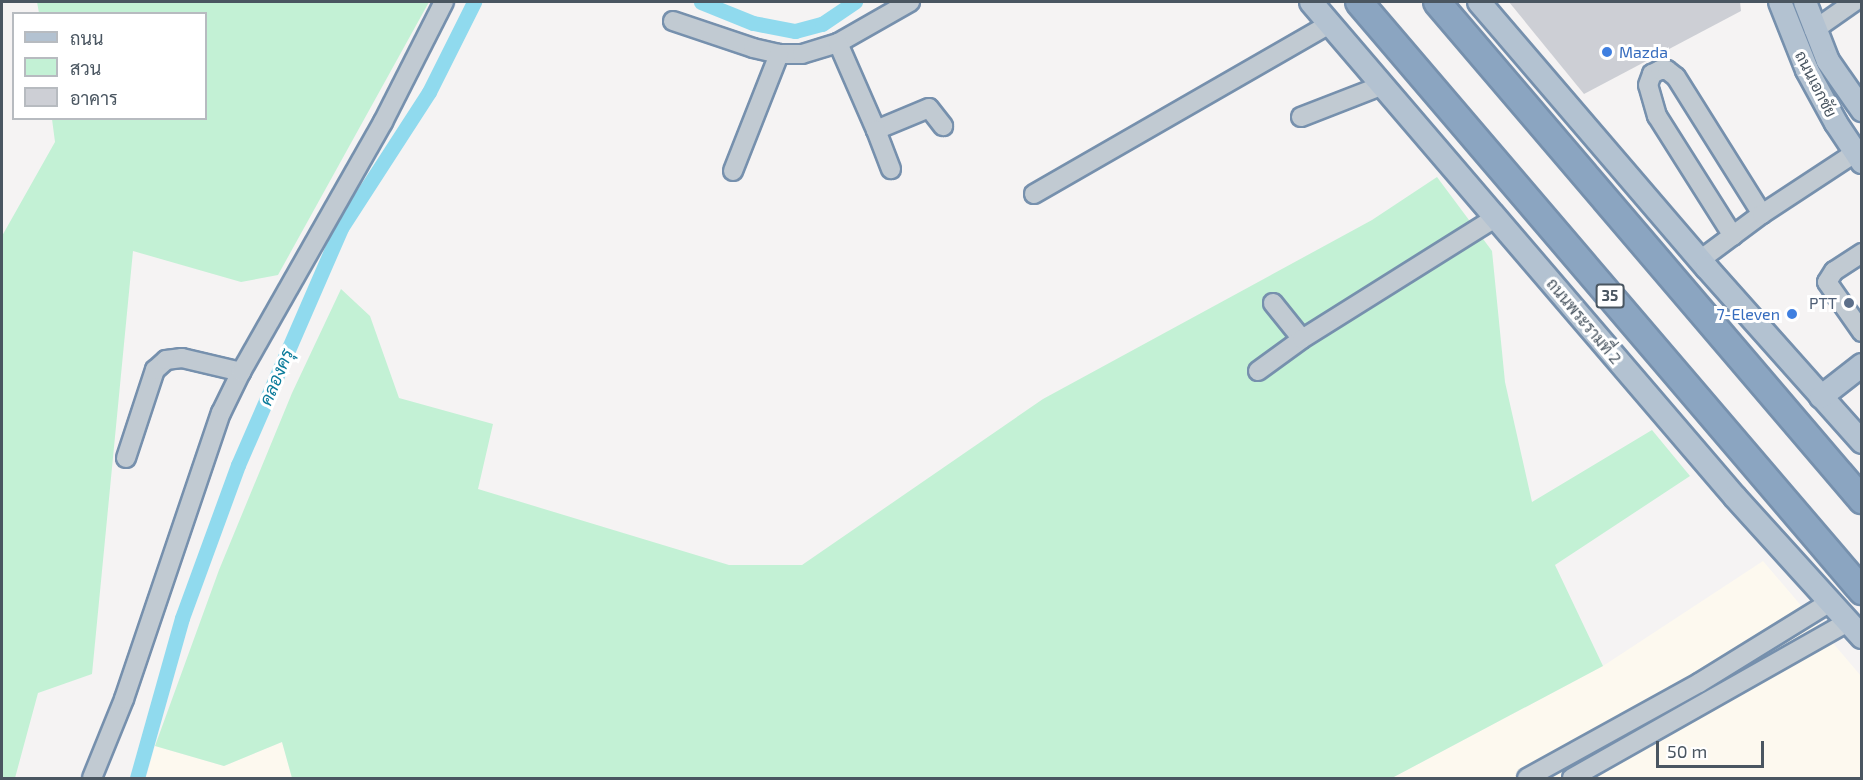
<!DOCTYPE html>
<html>
<head>
<meta charset="utf-8">
<style>
	body { margin:0 }
	#map { position:relative; width:1863px; height:780px; overflow:hidden; background:#f5f3f3; font-family:"Exo 2",Sarabun,sans-serif }
	div>[style] { position:absolute }
	.commercial>* { inset:0; background:#fdf9ef }
	.green>* { inset:0; background:#c3f1d5 }
	.canal>* { height:15px; margin:-7.5px; padding:0 7.5px; transform-origin:7.5px; border-radius:7.5px; background:#90daee }
	.building>* { inset:0; background:#cdcfd5 }
	.roads { filter:drop-shadow(2px 0 #7690ad) drop-shadow(-2px 0 #7690ad) drop-shadow(0 2px #7690ad) drop-shadow(0 -2px #7690ad) }
	.minor>* { height:18px; margin:-9px; padding:0 9px; transform-origin:9px; border-radius:9px; background:#c1cad2 }
	.major>* { height:22px; margin:-11px; padding:0 11px; transform-origin:11px; border-radius:11px; background:#b3c2d1 }
	.highway>* { height:26px; margin:-13px; padding:0 13px; transform-origin:13px; border-radius:13px; background:#8ba5c1 }
	.dots>* { width:16px; height:16px; translate:-50% -50%; box-sizing:border-box; border:3px solid #fff; border-radius:50% }
	span { translate:-50% -50%; white-space:nowrap; text-align:center; line-height:1.15; -webkit-text-stroke:6px #fff; paint-order:stroke }
	.shield-label span { padding:2px 4px; background:#fff; border:2px solid; border-radius:4px; -webkit-text-stroke-width:0 }
	.shield-label { font-size:15px; color:#4a5661; font-weight:700 }
	.shop-label { font-size:16px; color:#366cbe }
	.left { translate:0 -50%; text-align:left }
	.right { translate:-100% -50%; text-align:right }
	.street-label { font-size:16px; color:#4a5661 }
	.service-label { font-size:16px; color:#4e5e75 }
	.water-label { font-size:18px; color:#0c7c9b; font-style:italic }
	.frame { position:absolute; inset:0; border:3px solid #4a5661; pointer-events:none }
	.legend { position:absolute; left:12px; top:12px; width:195px; height:108px; box-sizing:border-box; background:#fff; border:2px solid #b7bbc0; margin:0; padding:8px 10px; list-style:none; font-size:18px; color:#4a5661 }
	.legend li { display:flex; align-items:center; gap:12px; height:30px }
	.legend b { width:30px; border:2px solid #b7bbc0 }
	.scale { position:absolute; left:1656px; top:741px; width:108px; height:27px; box-sizing:border-box; border:3px solid #4a5661; border-top:0; padding-left:8px; font-size:18px; line-height:21px; white-space:nowrap; color:#4a5661; -webkit-text-stroke:4px #fff; paint-order:stroke }
</style>
</head>
<body>
<div id="map">
	<div class="commercial">
		<div style="clip-path:polygon(1763px 561px,1861px 676px,1861px 778px,1392px 778px,1603px 666px)"></div>
		<div style="clip-path:polygon(282px 742px,292px 778px,146px 778px,155px 746px,224px 766px)"></div>
	</div>
	<div class="green">
		<div style="clip-path:polygon(37px 2px,429px 2px,278px 275px,241px 282px,133px 251px,92px 674px,38px 693px,15px 778px,2px 778px,2px 236px,55px 142px,52px 119px,206px 118px,206px 14px,39px 13px)"></div>
		<div style="clip-path:polygon(1437px 177px,1492px 251px,1505px 382px,1532px 502px,1652px 430px,1690px 476px,1555px 565px,1603px 666px,1392px 778px,292px 778px,282px 742px,224px 766px,155px 746px,219px 570px,292px 393px,341px 289px,370px 316px,399px 398px,493px 424px,478px 489px,729px 565px,802px 565px,1043px 399px,1372px 220px)"></div>
	</div>
	<div class="canal">
		<div style="left:701px;top:2px;width:56px;rotate:22deg"></div>
		<div style="left:753px;top:23px;width:43px;rotate:10.8deg"></div>
		<div style="left:795px;top:31px;width:28px;rotate:-15deg"></div>
		<div style="left:822px;top:24px;width:40px;rotate:-34deg"></div>
		<div style="left:137px;top:778px;width:166px;rotate:-74.3deg"></div>
		<div style="left:182px;top:618px;width:163px;rotate:-69.9deg"></div>
		<div style="left:238px;top:465px;width:258px;rotate:-66.5deg"></div>
		<div style="left:341px;top:228px;width:162px;rotate:-57.1deg"></div>
		<div style="left:429px;top:92px;width:101px;rotate:-63.4deg"></div>
	</div>
	<div class="building">
		<div style="clip-path:polygon(1509px 2px,1740px 2px,1741px 11px,1584px 94px)"></div>
	</div>
	<div class="roads">
		<div class="minor">
			<div style="left:673px;top:21px;width:84px;rotate:18.6deg"></div>
			<div style="left:753px;top:48px;width:27px;rotate:13deg"></div>
			<div style="left:779px;top:54px;width:23px"></div>
			<div style="left:802px;top:54px;width:38px;rotate:-17deg"></div>
			<div style="left:838px;top:43px;width:83px;rotate:-29.7deg"></div>
			<div style="left:1814px;top:30px;width:49px;rotate:-35deg"></div>
			<div style="left:838px;top:43px;width:95px;rotate:66.4deg"></div>
			<div style="left:876px;top:130px;width:57px;rotate:-22.5deg"></div>
			<div style="left:929px;top:108px;width:23px;rotate:52deg"></div>
			<div style="left:1301px;top:117px;width:88px;rotate:-21.3deg"></div>
			<div style="left:876px;top:130px;width:42px;rotate:69deg"></div>
			<div style="left:733px;top:171px;width:126px;rotate:-68.5deg"></div>
			<div style="left:1034px;top:194px;width:341px;rotate:-29.9deg"></div>
			<div style="left:1733px;top:236px;width:142px;rotate:-122.3deg"></div>
			<div style="left:1657px;top:116px;width:32px;rotate:-106deg"></div>
			<div style="left:1648px;top:85px;width:12px;rotate:-70deg"></div>
			<div style="left:1652px;top:74px;width:9px;rotate:-27deg"></div>
			<div style="left:1660px;top:70px;width:7px"></div>
			<div style="left:1667px;top:70px;width:11px;rotate:38deg"></div>
			<div style="left:1676px;top:77px;width:162px;rotate:57.9deg"></div>
			<div style="left:1862px;top:253px;width:33px;rotate:147deg"></div>
			<div style="left:1834px;top:271px;width:13px;rotate:122deg"></div>
			<div style="left:1827px;top:282px;width:61px;rotate:55deg"></div>
			<div style="left:1700px;top:260px;width:77px;rotate:-36.6deg"></div>
			<div style="left:1762px;top:214px;width:111px;rotate:-33.3deg"></div>
			<div style="left:1273px;top:303px;width:46px;rotate:51.1deg"></div>
			<div style="left:1258px;top:371px;width:54px;rotate:-36deg"></div>
			<div style="left:1302px;top:339px;width:228px;rotate:-32.1deg"></div>
			<div style="left:126px;top:458px;width:93px;rotate:-71.8deg"></div>
			<div style="left:155px;top:370px;width:15px;rotate:-42deg"></div>
			<div style="left:166px;top:360px;width:16px;rotate:-7deg"></div>
			<div style="left:182px;top:358px;width:61px;rotate:13.3deg"></div>
			<div style="left:92px;top:778px;width:85px;rotate:-67.9deg"></div>
			<div style="left:124px;top:699px;width:302px;rotate:-71.3deg"></div>
			<div style="left:221px;top:413px;width:46px;rotate:-64deg"></div>
			<div style="left:241px;top:372px;width:288px;rotate:-60.4deg"></div>
			<div style="left:383px;top:122px;width:135px;rotate:-63.1deg"></div>
			<div style="left:1527px;top:778px;width:196px;rotate:-28.9deg"></div>
			<div style="left:1699px;top:683px;width:156px;rotate:-31.7deg"></div>
			<div style="left:1572px;top:778px;width:318px;rotate:-29.5deg"></div>
		</div>
		<div class="major">
			<div style="left:1311px;top:2px;width:652px;rotate:49.42deg"></div>
			<div style="left:1735px;top:497px;width:189px;rotate:47.8deg"></div>
			<div style="left:1479px;top:2px;width:350px;rotate:49.4deg"></div>
			<div style="left:1707px;top:268px;width:233px;rotate:48.3deg"></div>
			<div style="left:1780px;top:2px;width:73px;rotate:68.3deg"></div>
			<div style="left:1807px;top:70px;width:60px;rotate:61.3deg"></div>
			<div style="left:1836px;top:123px;width:47px;rotate:56.3deg"></div>
			<div style="left:1805px;top:2px;width:63px;rotate:68.7deg"></div>
			<div style="left:1828px;top:61px;width:60px;rotate:55.2deg"></div>
			<div style="left:1821px;top:397px;width:52px;rotate:-38deg"></div>
		</div>
		<div class="highway">
			<div style="left:1359px;top:2px;width:775px;rotate:49.5deg"></div>
			<div style="left:1437px;top:2px;width:655px;rotate:49.52deg"></div>
		</div>
	</div>
	<div class="dots">
		<div style="left:1607px;top:52px;background:#3f7fe0"></div>
		<div style="left:1849px;top:303px;background:#5c6f8a"></div>
		<div style="left:1792px;top:314px;background:#3f7fe0"></div>
	</div>
	<div class="shield-label">
		<span style="left:1610px;top:296px">35</span>
	</div>
	<div class="shop-label">
		<span class="left" style="left:1619px;top:52px">Mazda</span>
		<span class="right" style="left:1780px;top:314px">7-Eleven</span>
	</div>
	<div class="street-label">
		<span style="left:1816px;top:84px;rotate:63deg">ถนนเอกชัย</span>
		<span style="left:1584px;top:321px;rotate:50deg">ถนนพระรามที่ 2</span>
	</div>
	<div class="service-label">
		<span class="right" style="left:1837px;top:303px">PTT</span>
	</div>
	<div class="water-label">
		<span style="left:276px;top:377px;rotate:-67deg">คลองครุ</span>
	</div>
	<div class="frame"></div>
	<ul class="legend">
	<li><b style="height:8px;background:#b3c2d1"></b>ถนน</li>
	<li><b style="height:16px;background:#c3f1d5"></b>สวน</li>
	<li><b style="height:16px;background:#cdcfd5"></b>อาคาร</li>
	</ul>
	<div class="scale">50 m</div>
</div>
</body>
</html>
